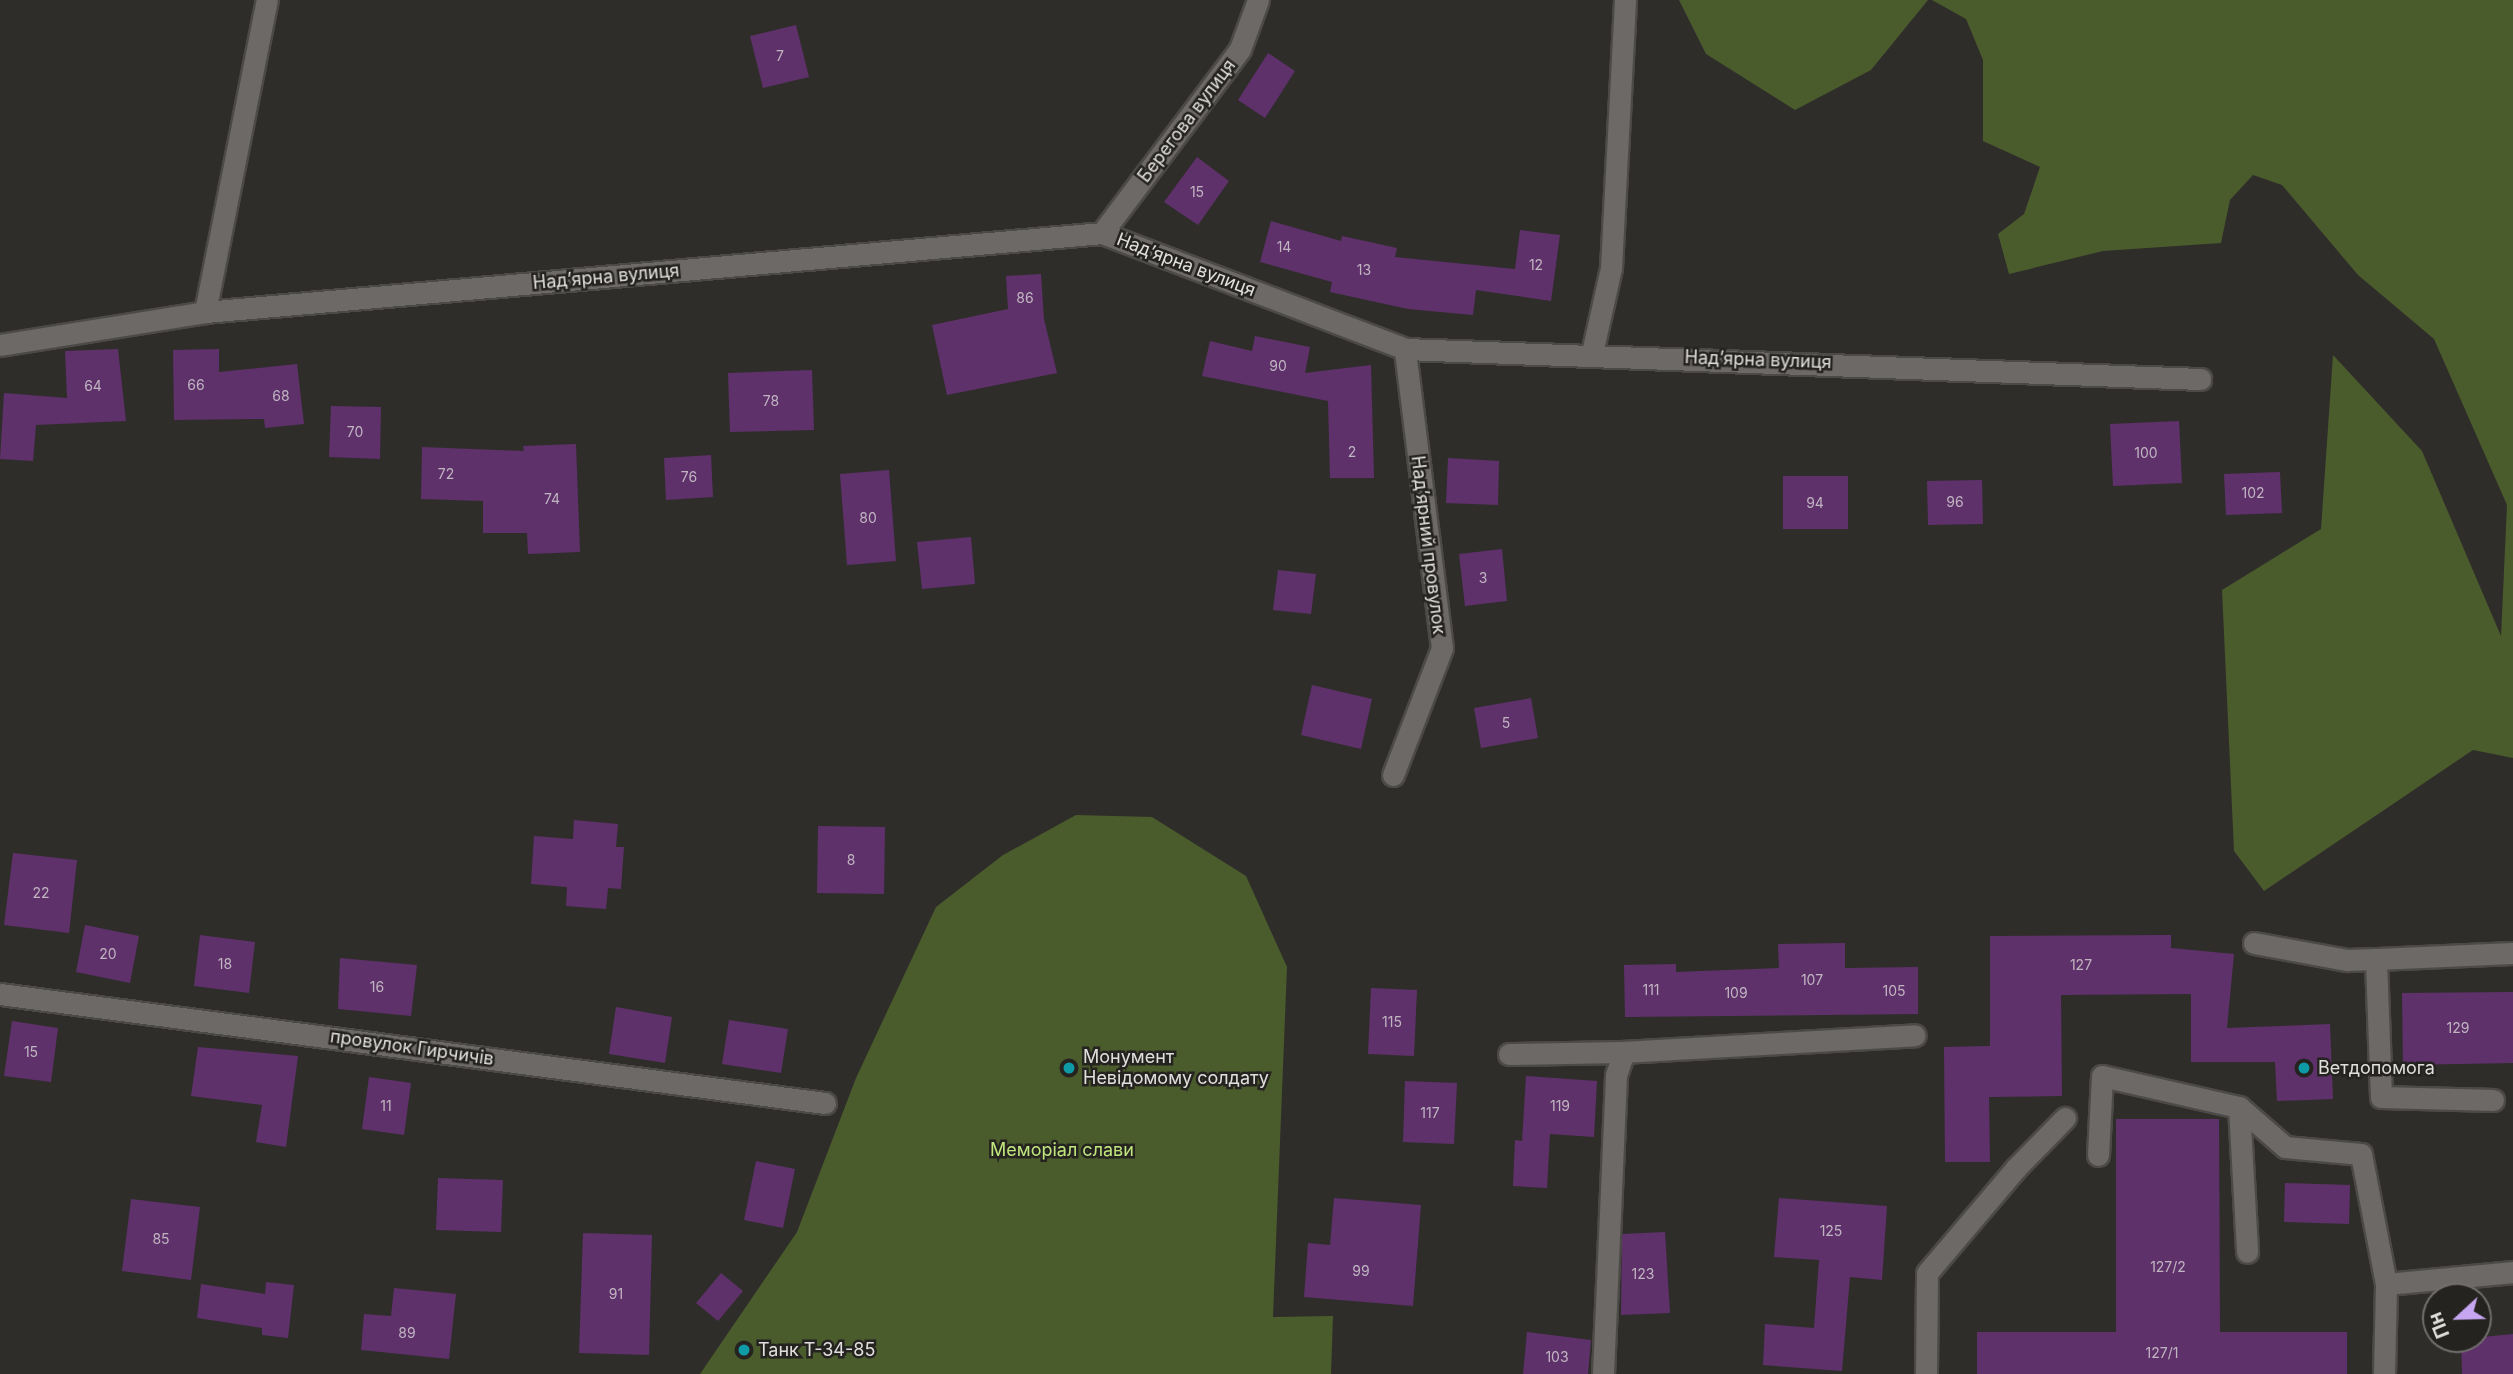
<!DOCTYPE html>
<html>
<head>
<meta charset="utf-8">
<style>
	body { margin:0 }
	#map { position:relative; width:2513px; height:1374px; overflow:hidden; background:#2f2d2a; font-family:Inter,sans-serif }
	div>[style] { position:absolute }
	.green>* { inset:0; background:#4a5b2c }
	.building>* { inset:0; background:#5e316b }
	.roads { filter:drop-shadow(2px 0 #4c4a47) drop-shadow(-2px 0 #4c4a47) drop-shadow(0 2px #4c4a47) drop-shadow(0 -2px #4c4a47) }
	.minor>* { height:21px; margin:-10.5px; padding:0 10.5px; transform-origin:10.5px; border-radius:10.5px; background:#6c6966 }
	.dots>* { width:19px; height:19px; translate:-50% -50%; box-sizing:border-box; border:4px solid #252320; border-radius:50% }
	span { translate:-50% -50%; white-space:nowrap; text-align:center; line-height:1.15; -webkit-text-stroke:5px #252320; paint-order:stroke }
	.number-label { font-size:14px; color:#c0b4c0 }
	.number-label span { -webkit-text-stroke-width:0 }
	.street-label { font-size:18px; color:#e1dfdd }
	.poi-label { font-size:18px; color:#e1dfdd }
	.left { translate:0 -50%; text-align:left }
	.park-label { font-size:18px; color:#c0e67e }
	.north { position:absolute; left:2422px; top:1283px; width:70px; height:70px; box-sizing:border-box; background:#252320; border:2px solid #706e6c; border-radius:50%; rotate:248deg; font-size:19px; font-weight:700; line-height:28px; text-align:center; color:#e1dfdd }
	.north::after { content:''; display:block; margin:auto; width:24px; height:32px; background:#c6a6f0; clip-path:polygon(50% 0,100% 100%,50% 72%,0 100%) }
</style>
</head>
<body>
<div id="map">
	<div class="green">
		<div style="clip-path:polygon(1679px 0,1928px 0,1871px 70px,1795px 110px,1706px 54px)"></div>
		<div style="clip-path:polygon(1932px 0,2513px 0,2513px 758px,2473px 750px,2264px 891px,2234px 851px,2222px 590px,2321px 529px,2333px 355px,2422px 451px,2501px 636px,2507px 505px,2434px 339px,2358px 275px,2282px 185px,2253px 175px,2230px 200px,2221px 243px,2103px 251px,2009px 274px,1998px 234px,2024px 214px,2040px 167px,1983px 141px,1983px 60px,1966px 19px)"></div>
		<div style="clip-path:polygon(1076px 815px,1152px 817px,1246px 876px,1287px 967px,1273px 1317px,1333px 1316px,1331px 1374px,700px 1374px,797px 1232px,856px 1078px,936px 907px,1003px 855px)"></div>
	</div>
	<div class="building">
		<div style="clip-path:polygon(796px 25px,809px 77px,763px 88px,750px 36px)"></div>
		<div style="clip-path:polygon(1268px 53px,1295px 71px,1265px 118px,1238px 100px)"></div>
		<div style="clip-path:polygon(1197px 157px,1229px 181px,1198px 225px,1164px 202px)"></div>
		<div style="clip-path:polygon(1271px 221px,1341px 241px,1342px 236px,1397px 248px,1395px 257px,1515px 269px,1520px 230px,1560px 235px,1551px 301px,1476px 290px,1473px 315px,1408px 309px,1330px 292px,1332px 282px,1260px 262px)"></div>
		<div style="clip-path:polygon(1041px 274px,1044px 319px,1057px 373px,947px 395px,932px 325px,1008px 309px,1006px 276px)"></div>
		<div style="clip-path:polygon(1255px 336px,1310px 347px,1305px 373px,1371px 365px,1374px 478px,1330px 478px,1328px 401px,1202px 376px,1210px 341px,1252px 351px)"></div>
		<div style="clip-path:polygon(118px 349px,126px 421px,36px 425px,33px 461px,0 459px,4px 393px,67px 398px,65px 351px)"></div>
		<div style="clip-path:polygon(219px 349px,219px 372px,297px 364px,304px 424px,265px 428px,264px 419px,174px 420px,173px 350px)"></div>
		<div style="clip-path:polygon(812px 370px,814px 430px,730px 432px,728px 373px)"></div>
		<div style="clip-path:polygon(331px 406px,381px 407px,380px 459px,329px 457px)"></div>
		<div style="clip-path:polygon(2179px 421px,2182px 483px,2113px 486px,2110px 424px)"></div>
		<div style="clip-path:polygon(576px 444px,580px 552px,528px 554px,527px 533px,483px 533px,483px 501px,421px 499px,422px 447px,524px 451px,523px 446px)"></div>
		<div style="clip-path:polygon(711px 455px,713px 497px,666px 500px,664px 458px)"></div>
		<div style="clip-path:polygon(1448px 458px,1499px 461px,1498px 505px,1446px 503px)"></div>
		<div style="clip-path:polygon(889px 470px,896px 561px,847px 565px,840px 474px)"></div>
		<div style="clip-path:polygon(2280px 472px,2282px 513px,2226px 515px,2224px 474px)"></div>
		<div style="clip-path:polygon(1783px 476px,1848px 476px,1848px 529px,1783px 529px)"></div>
		<div style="clip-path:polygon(1982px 480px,1983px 524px,1928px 525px,1927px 481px)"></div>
		<div style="clip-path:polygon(971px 537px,975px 584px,922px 589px,917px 542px)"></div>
		<div style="clip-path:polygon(1502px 549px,1507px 601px,1465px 606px,1459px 554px)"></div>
		<div style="clip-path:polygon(1278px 570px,1316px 574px,1311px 614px,1273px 610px)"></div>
		<div style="clip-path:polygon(1312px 685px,1372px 699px,1361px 749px,1301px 735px)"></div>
		<div style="clip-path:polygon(1531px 698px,1538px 738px,1481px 748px,1474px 708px)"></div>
		<div style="clip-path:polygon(574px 820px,618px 824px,616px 847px,624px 847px,621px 889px,608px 888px,606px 909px,566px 906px,567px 887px,531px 884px,534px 836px,573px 839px)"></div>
		<div style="clip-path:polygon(818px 826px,885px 827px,884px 894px,817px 893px)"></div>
		<div style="clip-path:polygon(13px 853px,77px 860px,69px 933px,4px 925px)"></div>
		<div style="clip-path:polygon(85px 925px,139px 936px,130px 983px,76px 972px)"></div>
		<div style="clip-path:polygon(200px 935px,255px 942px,249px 993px,194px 986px)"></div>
		<div style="clip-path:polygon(2171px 935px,2171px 948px,2234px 954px,2227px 1028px,2330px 1024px,2333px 1099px,2277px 1101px,2275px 1062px,2191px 1062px,2191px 994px,2061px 995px,2062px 1096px,1989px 1097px,1990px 1162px,1945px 1162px,1944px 1047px,1990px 1046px,1990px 936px)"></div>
		<div style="clip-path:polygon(1845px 943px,1845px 968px,1918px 967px,1918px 1014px,1625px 1017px,1624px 965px,1676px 964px,1676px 972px,1779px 968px,1778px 944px)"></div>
		<div style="clip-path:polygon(340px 958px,417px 965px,411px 1016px,338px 1009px)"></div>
		<div style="clip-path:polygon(1371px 988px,1417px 990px,1414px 1056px,1368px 1054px)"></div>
		<div style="clip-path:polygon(2513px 992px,2513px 1063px,2403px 1065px,2402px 993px)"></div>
		<div style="clip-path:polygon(616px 1007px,672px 1017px,665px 1063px,609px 1054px)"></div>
		<div style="clip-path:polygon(729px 1020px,788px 1029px,781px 1073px,722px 1064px)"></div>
		<div style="clip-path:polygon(12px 1021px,58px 1028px,51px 1082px,4px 1076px)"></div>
		<div style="clip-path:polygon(198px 1047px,298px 1056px,286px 1147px,256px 1142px,262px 1105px,191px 1096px)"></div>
		<div style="clip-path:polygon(1526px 1076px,1597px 1081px,1594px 1137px,1550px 1134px,1547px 1188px,1513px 1186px,1515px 1140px,1522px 1141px)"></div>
		<div style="clip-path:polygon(369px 1077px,411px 1083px,404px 1135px,362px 1129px)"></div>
		<div style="clip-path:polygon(1405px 1081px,1457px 1083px,1454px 1144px,1403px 1142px)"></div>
		<div style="clip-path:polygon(2116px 1119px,2219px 1119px,2220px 1332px,2347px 1332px,2347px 1374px,1977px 1374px,1977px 1332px,2116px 1332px)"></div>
		<div style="clip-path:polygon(756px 1161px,795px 1169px,783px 1228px,744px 1220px)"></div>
		<div style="clip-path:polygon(438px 1178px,503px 1180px,501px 1232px,436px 1230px)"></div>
		<div style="clip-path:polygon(2285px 1183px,2350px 1185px,2349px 1224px,2284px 1222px)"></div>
		<div style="clip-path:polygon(1334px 1198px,1421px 1205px,1413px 1306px,1304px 1297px,1308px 1243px,1330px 1245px)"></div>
		<div style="clip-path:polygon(1779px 1198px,1887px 1206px,1882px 1280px,1850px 1277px,1842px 1371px,1763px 1365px,1765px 1324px,1814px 1328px,1819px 1260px,1774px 1257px)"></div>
		<div style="clip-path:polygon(131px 1199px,200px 1207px,191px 1280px,122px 1271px)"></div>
		<div style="clip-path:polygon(1665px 1232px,1670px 1313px,1621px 1315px,1622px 1234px)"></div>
		<div style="clip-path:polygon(583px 1233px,652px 1235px,649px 1355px,579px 1353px)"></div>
		<div style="clip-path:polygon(721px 1273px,743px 1291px,718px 1321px,696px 1303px)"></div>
		<div style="clip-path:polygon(266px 1282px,294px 1285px,288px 1338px,262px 1335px,262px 1328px,197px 1318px,201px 1284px,265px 1294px)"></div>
		<div style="clip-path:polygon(394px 1288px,456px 1294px,449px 1359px,361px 1350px,364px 1314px,391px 1316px)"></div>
		<div style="clip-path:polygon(1527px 1332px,1591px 1340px,1588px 1374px,1523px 1374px)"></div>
		<div style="clip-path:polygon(2513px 1334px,2513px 1374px,2462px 1374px,2461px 1339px)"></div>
	</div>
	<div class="roads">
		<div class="minor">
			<div style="left:1102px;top:233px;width:230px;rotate:-53.1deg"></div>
			<div style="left:1240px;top:49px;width:52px;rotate:-69.8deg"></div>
			<div style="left:205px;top:312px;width:318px;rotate:-78.8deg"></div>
			<div style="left:0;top:345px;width:208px;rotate:-9.1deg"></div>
			<div style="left:205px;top:312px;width:900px;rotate:-5.03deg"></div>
			<div style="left:1102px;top:233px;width:324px;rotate:20.9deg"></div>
			<div style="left:1405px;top:349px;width:796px;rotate:2.16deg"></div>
			<div style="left:1592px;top:353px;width:87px;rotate:-77.4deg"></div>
			<div style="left:1611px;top:268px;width:268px;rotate:-87deg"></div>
			<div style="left:1393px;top:775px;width:136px;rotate:-68.9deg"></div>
			<div style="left:1442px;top:648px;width:301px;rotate:-97.1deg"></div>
			<div style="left:2254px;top:943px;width:95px;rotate:10.4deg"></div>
			<div style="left:2347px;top:960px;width:29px;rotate:-2deg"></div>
			<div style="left:0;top:994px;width:832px;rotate:7.53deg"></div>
			<div style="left:1509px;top:1054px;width:115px;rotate:-1deg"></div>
			<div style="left:2493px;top:1100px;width:112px;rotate:-178.5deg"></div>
			<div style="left:2381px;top:1097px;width:138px;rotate:-92.1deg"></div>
			<div style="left:2376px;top:959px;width:137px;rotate:-2.5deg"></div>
			<div style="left:2239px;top:1107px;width:145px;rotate:86.8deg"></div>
			<div style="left:2098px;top:1155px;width:79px;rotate:-87.1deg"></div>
			<div style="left:2102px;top:1076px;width:140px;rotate:12.8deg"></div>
			<div style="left:2239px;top:1107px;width:61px;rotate:41deg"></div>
			<div style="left:2285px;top:1147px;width:76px;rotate:5.3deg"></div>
			<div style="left:2361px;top:1154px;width:132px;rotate:79.1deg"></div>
			<div style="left:1603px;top:1374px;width:299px;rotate:-87.5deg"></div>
			<div style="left:1616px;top:1075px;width:24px;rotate:-71deg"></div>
			<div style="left:1624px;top:1052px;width:291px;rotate:-3.3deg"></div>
			<div style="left:1926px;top:1374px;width:101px;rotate:-89.4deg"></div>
			<div style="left:1927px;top:1273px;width:138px;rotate:-49.7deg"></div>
			<div style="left:2016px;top:1168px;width:70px;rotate:-45.6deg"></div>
			<div style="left:2384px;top:1374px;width:90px;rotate:-88.7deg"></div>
			<div style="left:2386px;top:1284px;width:128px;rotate:-5.4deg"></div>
		</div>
	</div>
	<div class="dots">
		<div style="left:1069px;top:1068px;background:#0f9aa8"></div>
		<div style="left:2304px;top:1068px;background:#0f9aa8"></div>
		<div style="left:744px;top:1350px;background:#0f9aa8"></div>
	</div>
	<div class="number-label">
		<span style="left:780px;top:56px">7</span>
		<span style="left:1197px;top:192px">15</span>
		<span style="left:1284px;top:247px">14</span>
		<span style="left:1536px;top:265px">12</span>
		<span style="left:1364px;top:270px">13</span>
		<span style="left:1025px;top:298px">86</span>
		<span style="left:1278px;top:366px">90</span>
		<span style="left:196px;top:385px">66</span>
		<span style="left:93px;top:386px">64</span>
		<span style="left:281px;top:396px">68</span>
		<span style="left:771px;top:401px">78</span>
		<span style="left:355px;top:432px">70</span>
		<span style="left:1352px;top:452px">2</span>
		<span style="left:2146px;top:453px">100</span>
		<span style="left:446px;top:474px">72</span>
		<span style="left:689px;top:477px">76</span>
		<span style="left:2253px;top:493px">102</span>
		<span style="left:552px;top:499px">74</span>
		<span style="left:1955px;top:502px">96</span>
		<span style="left:1815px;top:503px">94</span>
		<span style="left:868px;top:518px">80</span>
		<span style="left:1483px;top:578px">3</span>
		<span style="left:1506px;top:723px">5</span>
		<span style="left:851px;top:860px">8</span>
		<span style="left:41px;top:893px">22</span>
		<span style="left:108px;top:954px">20</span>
		<span style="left:225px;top:964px">18</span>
		<span style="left:2081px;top:965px">127</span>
		<span style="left:1812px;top:980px">107</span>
		<span style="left:377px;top:987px">16</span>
		<span style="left:1651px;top:990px">111</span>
		<span style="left:1894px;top:991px">105</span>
		<span style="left:1736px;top:993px">109</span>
		<span style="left:1392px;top:1022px">115</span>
		<span style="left:2458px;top:1028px">129</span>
		<span style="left:31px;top:1052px">15</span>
		<span style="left:386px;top:1106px">11</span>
		<span style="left:1560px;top:1106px">119</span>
		<span style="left:1430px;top:1113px">117</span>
		<span style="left:1831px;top:1231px">125</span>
		<span style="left:161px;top:1239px">85</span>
		<span style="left:2168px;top:1267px">127/2</span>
		<span style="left:1361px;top:1271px">99</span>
		<span style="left:1643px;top:1274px">123</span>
		<span style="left:616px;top:1294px">91</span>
		<span style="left:407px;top:1333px">89</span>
		<span style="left:2162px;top:1353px">127/1</span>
		<span style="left:1557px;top:1357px">103</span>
	</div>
	<div class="street-label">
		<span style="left:1187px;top:121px;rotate:-53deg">Берегова вулиця</span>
		<span style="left:1186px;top:265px;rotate:21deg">Надʼярна вулиця</span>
		<span style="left:606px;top:277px;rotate:-5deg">Надʼярна вулиця</span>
		<span style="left:1758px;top:360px;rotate:2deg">Надʼярна вулиця</span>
		<span style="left:1428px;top:545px;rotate:83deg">Надʼярний провулок</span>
		<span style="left:412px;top:1048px;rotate:8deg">провулок Гирчичів</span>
	</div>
	<div class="poi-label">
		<span class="left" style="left:1083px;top:1068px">Монумент<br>Невідомому солдату</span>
		<span class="left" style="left:2318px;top:1068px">Ветдопомога</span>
		<span class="left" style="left:758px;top:1350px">Танк Т-34-85</span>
	</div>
	<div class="park-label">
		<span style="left:1062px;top:1150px">Меморіал слави</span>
	</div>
	<div class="north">Пн</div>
</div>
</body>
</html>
